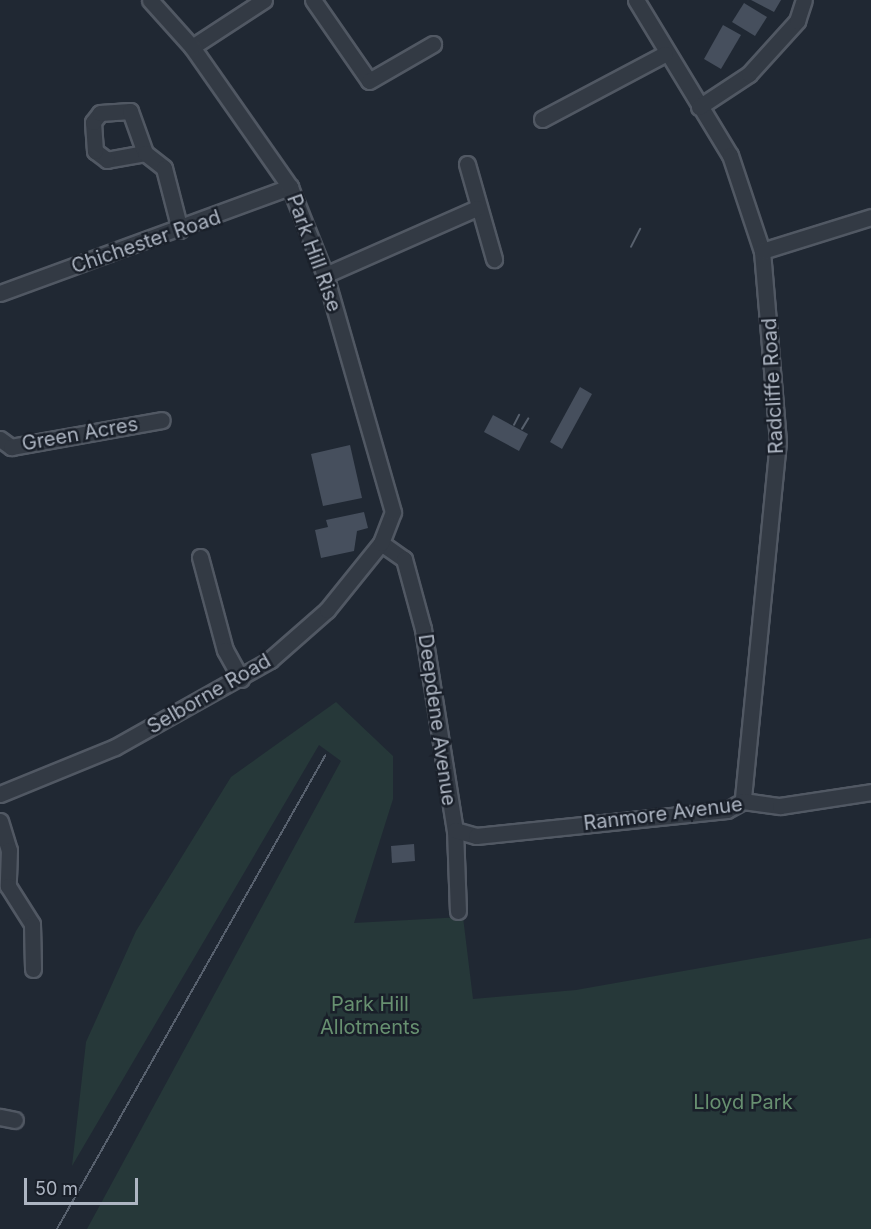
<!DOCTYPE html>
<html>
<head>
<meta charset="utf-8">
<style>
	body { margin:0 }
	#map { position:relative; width:871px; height:1229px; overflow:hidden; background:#202833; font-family:Inter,sans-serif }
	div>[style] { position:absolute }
	.green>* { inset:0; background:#263839 }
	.building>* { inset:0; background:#464f5d }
	.roads { filter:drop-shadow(2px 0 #515863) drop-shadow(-2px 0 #515863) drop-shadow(0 2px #515863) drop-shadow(0 -2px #515863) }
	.minor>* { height:15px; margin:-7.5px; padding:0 7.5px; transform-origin:7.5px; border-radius:7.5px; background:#333a44 }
	.tram>* { height:1.5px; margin:-0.75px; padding:0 0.75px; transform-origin:0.75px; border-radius:0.75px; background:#57606d }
	span { translate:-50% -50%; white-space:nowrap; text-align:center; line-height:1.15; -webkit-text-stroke:5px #191f29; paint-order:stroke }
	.street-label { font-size:20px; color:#adb5c2 }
	.park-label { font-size:20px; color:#679070 }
	.scale { position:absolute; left:24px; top:1178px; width:114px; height:27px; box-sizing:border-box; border:3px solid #adb5c2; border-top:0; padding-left:8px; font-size:18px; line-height:21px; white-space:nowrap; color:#adb5c2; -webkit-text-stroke:4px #191f29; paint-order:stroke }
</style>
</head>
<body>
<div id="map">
	<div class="green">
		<div style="clip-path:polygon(336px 702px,393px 756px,393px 799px,354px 923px,463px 917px,473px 999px,576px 990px,871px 938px,871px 1229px,87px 1229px,341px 761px,319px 745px,72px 1166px,86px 1042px,136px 931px,231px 777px)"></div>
	</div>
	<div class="building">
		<div style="clip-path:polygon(751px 0,781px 0,774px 12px)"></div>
		<div style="clip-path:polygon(744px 3px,767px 17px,755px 36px,732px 22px)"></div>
		<div style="clip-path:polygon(723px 25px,741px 35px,721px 69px,704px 59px)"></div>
		<div style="clip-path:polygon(580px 387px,592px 394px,562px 449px,550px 442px)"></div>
		<div style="clip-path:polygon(493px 415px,528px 434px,519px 451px,484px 432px)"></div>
		<div style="clip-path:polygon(350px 445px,362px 498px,323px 506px,311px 454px)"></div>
		<div style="clip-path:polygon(364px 512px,368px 528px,357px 531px,354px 551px,321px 558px,315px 530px,328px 527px,326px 520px)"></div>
		<div style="clip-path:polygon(414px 844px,415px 861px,392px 863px,391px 846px)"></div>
	</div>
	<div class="roads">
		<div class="minor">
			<div style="left:313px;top:0;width:98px;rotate:55.3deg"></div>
			<div style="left:369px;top:81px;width:74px;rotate:-30deg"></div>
			<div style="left:636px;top:0;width:181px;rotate:58.8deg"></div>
			<div style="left:730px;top:155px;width:101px;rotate:71.6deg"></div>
			<div style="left:762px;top:251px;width:191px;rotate:85.2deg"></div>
			<div style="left:778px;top:441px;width:362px;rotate:95.6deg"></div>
			<div style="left:192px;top:47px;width:86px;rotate:-33.1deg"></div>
			<div style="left:699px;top:107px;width:60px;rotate:-33.4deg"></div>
			<div style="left:749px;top:74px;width:72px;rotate:-47.8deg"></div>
			<div style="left:797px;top:21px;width:22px;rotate:-72deg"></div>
			<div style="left:542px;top:119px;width:139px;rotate:-27.9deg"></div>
			<div style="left:145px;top:153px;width:39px;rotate:170deg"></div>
			<div style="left:107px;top:160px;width:15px;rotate:-143deg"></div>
			<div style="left:95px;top:151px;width:29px;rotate:-94deg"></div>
			<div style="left:93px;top:122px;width:11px;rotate:-52deg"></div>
			<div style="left:100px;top:113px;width:30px;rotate:-4deg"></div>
			<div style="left:130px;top:111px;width:45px;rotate:70.3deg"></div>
			<div style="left:145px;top:153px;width:24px;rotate:38deg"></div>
			<div style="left:164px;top:168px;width:64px;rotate:75.5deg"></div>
			<div style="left:467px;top:164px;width:99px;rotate:74.1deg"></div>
			<div style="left:762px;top:251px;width:114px;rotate:-17.3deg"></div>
			<div style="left:325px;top:275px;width:166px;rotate:-23.8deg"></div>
			<div style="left:0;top:293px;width:309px;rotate:-20.1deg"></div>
			<div style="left:0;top:439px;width:14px;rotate:36deg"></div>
			<div style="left:11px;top:447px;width:153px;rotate:-10.1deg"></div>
			<div style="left:381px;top:543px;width:28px;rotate:35deg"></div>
			<div style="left:404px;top:559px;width:73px;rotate:74.8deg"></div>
			<div style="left:423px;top:629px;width:204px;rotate:81deg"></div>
			<div style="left:455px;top:830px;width:81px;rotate:87.9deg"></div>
			<div style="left:200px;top:557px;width:96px;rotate:75deg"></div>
			<div style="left:225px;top:650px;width:33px;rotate:61deg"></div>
			<div style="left:0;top:794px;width:124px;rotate:-22.2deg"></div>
			<div style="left:115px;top:747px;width:178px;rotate:-29.3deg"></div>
			<div style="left:270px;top:660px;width:76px;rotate:-41.3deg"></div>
			<div style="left:327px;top:610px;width:86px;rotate:-51.1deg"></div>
			<div style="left:381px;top:543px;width:33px;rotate:-69deg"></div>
			<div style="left:393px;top:512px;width:247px;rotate:-106deg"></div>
			<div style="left:325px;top:275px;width:95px;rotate:-111.7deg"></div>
			<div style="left:290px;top:187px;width:171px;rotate:-125deg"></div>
			<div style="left:192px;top:47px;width:63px;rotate:-131.8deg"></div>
			<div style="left:0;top:821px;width:30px;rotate:73deg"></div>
			<div style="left:9px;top:850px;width:36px;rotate:92deg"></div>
			<div style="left:8px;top:886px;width:45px;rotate:57.7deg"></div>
			<div style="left:32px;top:924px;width:45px;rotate:88.7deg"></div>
			<div style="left:455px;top:830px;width:22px;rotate:16deg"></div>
			<div style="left:476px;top:836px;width:252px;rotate:-5.9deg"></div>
			<div style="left:727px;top:810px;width:18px;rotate:-29deg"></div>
			<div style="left:743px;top:801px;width:37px;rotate:8deg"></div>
			<div style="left:780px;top:806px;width:92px;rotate:-8.7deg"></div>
			<div style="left:0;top:1117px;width:15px;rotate:11deg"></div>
		</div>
	</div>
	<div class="tram">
		<div style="left:631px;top:247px;width:20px;rotate:-63deg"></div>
		<div style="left:514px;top:425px;width:11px;rotate:-63deg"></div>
		<div style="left:522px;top:429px;width:12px;rotate:-59deg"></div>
		<div style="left:57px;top:1229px;width:544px;rotate:-60.46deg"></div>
	</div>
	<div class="street-label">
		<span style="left:146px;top:242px;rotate:-19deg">Chichester Road</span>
		<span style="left:314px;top:253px;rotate:70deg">Park Hill Rise</span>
		<span style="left:773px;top:386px;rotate:-93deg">Radcliffe Road</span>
		<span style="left:80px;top:434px;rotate:-10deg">Green Acres</span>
		<span style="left:209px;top:694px;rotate:-30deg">Selborne Road</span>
		<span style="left:437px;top:720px;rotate:82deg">Deepdene Avenue</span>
		<span style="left:663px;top:814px;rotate:-7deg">Ranmore Avenue</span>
	</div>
	<div class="park-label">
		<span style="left:370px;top:1016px">Park Hill<br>Allotments</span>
		<span style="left:743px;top:1102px">Lloyd Park</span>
	</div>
	<div class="scale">50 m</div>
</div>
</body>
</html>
